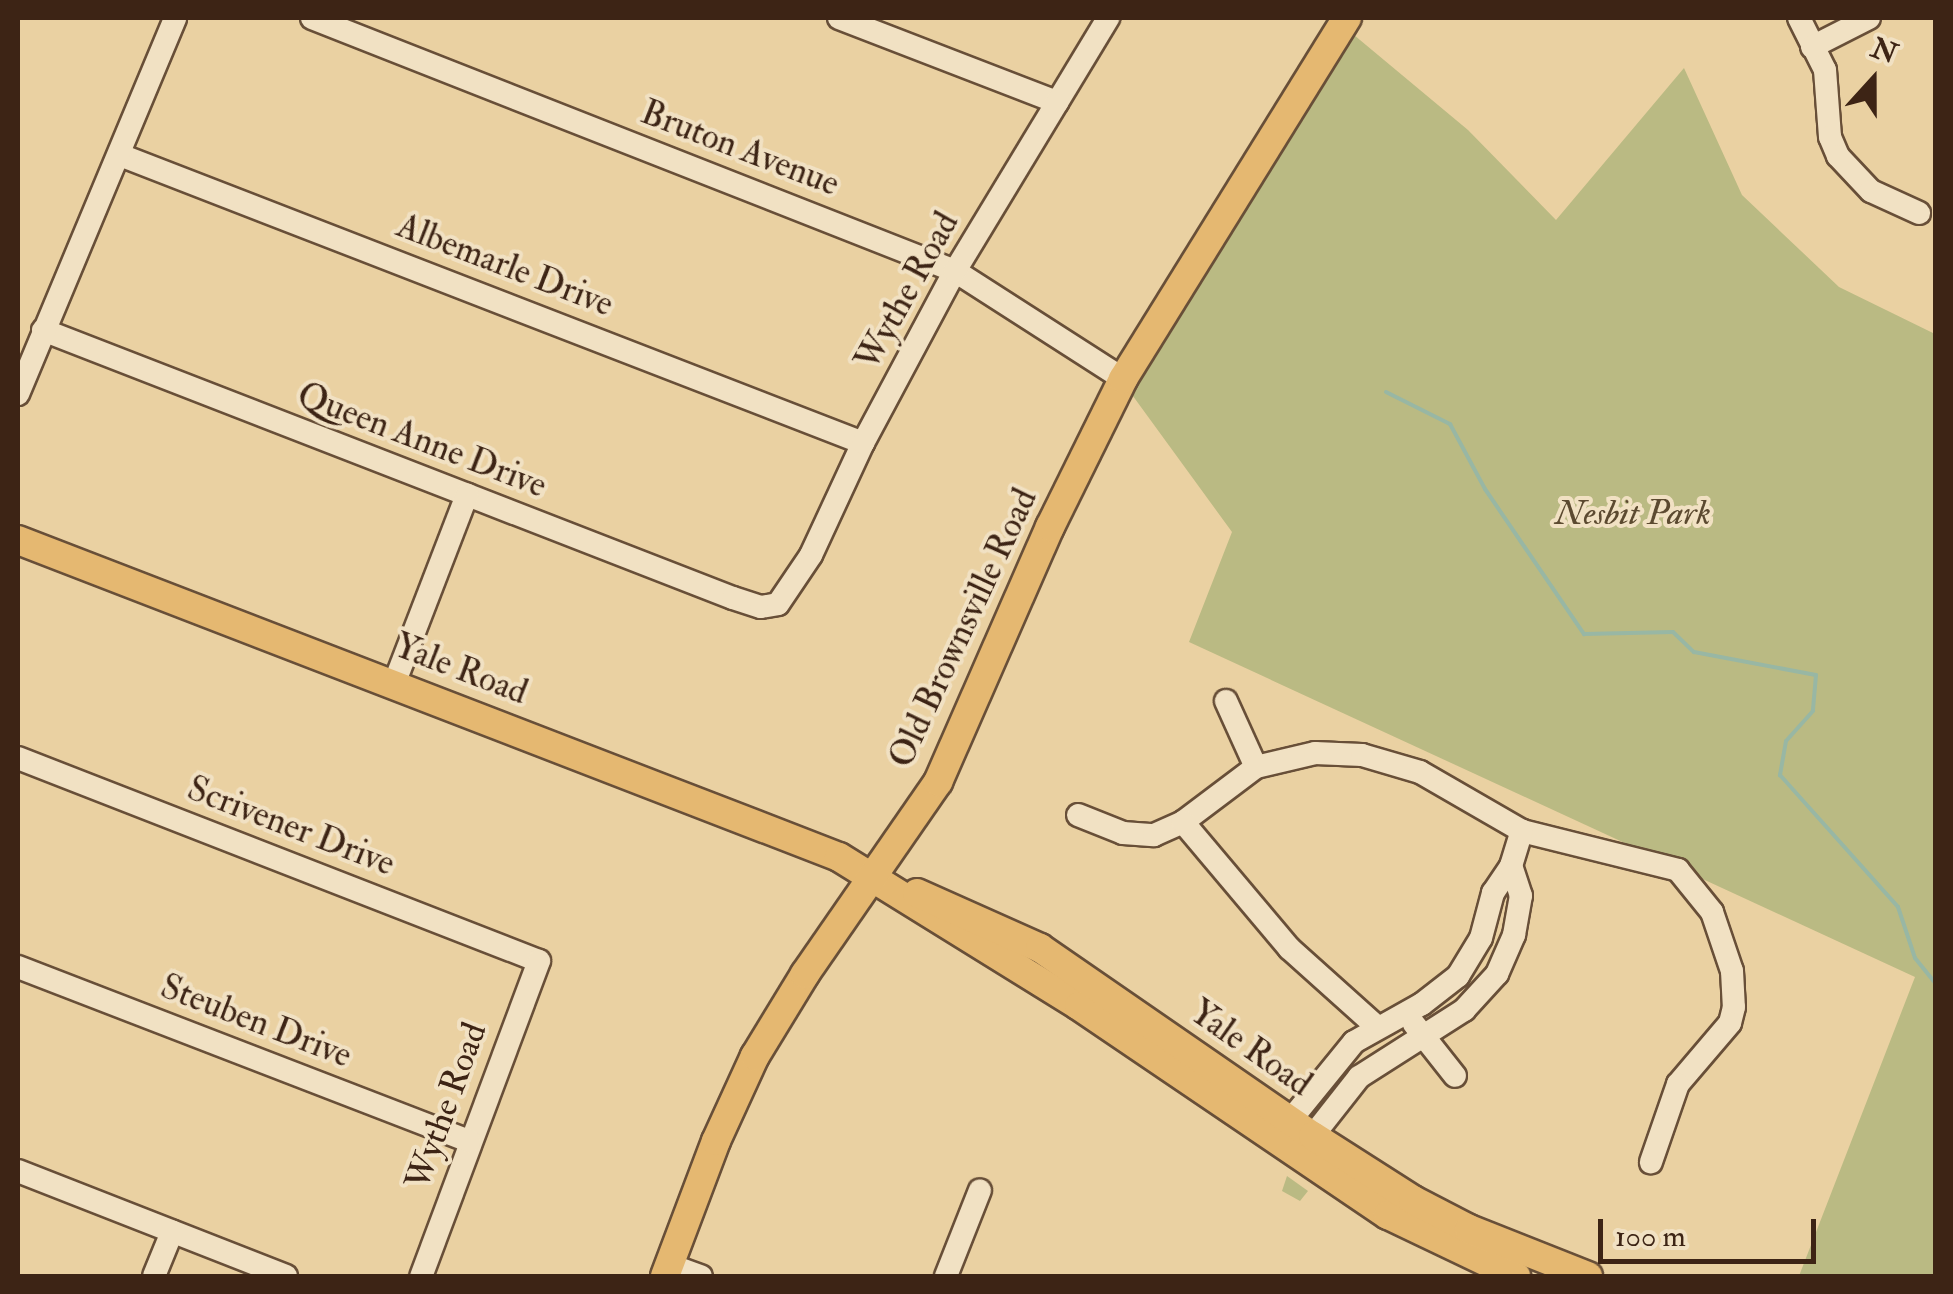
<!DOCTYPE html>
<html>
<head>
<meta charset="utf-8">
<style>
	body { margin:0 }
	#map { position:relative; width:1953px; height:1294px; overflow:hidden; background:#ead1a2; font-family:"IM FELL Double Pica",serif }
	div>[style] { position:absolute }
	.green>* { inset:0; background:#baba83 }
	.stream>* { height:4px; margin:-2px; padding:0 2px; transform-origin:2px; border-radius:2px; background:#98b7a4 }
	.roads { filter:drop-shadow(2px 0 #684f38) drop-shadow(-2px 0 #684f38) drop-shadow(0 2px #684f38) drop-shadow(0 -2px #684f38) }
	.minor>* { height:22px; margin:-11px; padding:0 11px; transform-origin:11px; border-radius:11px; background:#f1e1c3 }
	.major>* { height:28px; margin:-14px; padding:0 14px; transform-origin:14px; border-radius:14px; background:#e5b871 }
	span { translate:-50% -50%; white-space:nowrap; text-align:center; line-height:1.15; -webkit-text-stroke:8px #f1e1c3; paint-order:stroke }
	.street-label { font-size:35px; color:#3d2415 }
	.park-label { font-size:35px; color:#5c4a30; font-style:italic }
	.frame { position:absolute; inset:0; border:20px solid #3d2415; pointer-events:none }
	.north { position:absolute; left:1823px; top:30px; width:100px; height:100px; -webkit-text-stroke:8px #f1e1c3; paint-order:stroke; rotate:21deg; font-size:28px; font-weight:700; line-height:40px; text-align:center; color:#3d2415 }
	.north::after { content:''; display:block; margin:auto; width:35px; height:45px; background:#3d2415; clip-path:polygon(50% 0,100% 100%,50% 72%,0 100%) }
	.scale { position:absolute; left:1598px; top:1219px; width:218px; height:45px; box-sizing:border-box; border:5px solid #3d2415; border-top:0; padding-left:12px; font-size:30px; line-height:35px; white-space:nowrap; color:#3d2415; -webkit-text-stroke:8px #f1e1c3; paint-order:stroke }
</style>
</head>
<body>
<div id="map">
	<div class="green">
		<div style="clip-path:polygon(1342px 25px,1468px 130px,1556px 220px,1684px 68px,1742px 195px,1839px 287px,1935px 334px,1935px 1276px,1799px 1276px,1915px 977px,1189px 642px,1232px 532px,1122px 381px)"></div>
		<div style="clip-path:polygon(1287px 1176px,1308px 1191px,1300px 1201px,1282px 1191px)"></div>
	</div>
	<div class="stream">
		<div style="left:1386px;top:392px;width:72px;rotate:26.6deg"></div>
		<div style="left:1450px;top:424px;width:74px;rotate:61.7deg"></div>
		<div style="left:1485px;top:489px;width:176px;rotate:55.7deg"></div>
		<div style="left:1584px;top:634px;width:89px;rotate:-1.3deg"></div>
		<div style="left:1673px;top:632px;width:29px;rotate:44deg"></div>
		<div style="left:1694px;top:652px;width:124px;rotate:10.7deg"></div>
		<div style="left:1816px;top:675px;width:36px;rotate:95deg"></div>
		<div style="left:1813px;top:711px;width:40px;rotate:132deg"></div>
		<div style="left:1786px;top:741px;width:35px;rotate:100deg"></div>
		<div style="left:1780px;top:775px;width:177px;rotate:48.2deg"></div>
		<div style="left:1898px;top:907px;width:54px;rotate:71.6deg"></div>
		<div style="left:1915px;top:958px;width:33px;rotate:51deg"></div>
	</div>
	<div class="roads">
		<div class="minor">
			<div style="left:312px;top:18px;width:691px;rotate:21.48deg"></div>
			<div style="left:955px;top:271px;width:200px;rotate:32.7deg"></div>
			<div style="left:839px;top:18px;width:234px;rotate:21.1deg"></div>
			<div style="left:1799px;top:18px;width:58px;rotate:63.4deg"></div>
			<div style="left:1825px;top:70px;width:67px;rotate:85.7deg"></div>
			<div style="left:1830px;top:137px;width:21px;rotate:67deg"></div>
			<div style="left:1838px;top:156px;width:48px;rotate:46.7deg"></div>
			<div style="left:1871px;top:191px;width:53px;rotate:24.6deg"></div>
			<div style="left:1812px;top:47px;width:64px;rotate:-27deg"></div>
			<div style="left:120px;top:155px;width:797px;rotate:21.19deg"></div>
			<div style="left:43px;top:330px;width:740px;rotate:21.23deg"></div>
			<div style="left:733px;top:598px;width:29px;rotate:18deg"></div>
			<div style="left:761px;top:607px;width:17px;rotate:-10deg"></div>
			<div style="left:778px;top:604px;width:59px;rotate:-56deg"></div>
			<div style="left:811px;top:555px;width:123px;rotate:-65.1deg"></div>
			<div style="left:863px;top:443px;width:195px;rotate:-61.9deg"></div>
			<div style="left:955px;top:271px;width:296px;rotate:-58.8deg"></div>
			<div style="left:18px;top:394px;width:407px;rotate:-67.3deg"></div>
			<div style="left:394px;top:684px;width:203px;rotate:-68.9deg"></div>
			<div style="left:1226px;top:701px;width:72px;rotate:65.6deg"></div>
			<div style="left:18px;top:758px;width:559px;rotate:21.29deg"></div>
			<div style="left:539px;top:961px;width:336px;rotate:110.5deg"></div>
			<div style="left:1078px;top:815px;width:48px;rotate:21.8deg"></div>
			<div style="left:1123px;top:833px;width:31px;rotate:4deg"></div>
			<div style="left:1154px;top:835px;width:32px;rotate:-24deg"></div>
			<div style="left:1183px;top:822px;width:91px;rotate:-37deg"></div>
			<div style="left:1256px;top:767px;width:61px;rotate:-13.3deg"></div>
			<div style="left:1315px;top:753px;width:47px;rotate:2.4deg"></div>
			<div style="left:1362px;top:755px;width:60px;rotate:16.3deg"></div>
			<div style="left:1420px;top:772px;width:118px;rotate:30deg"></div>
			<div style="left:1522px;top:831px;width:161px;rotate:14deg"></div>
			<div style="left:1678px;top:870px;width:54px;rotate:51deg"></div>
			<div style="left:1712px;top:912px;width:62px;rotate:71.3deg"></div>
			<div style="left:1732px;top:971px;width:36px;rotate:87deg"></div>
			<div style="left:1734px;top:1007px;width:16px;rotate:104deg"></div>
			<div style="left:1730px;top:1023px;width:80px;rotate:130.4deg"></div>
			<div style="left:1678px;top:1084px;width:83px;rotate:109.1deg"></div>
			<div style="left:1183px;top:822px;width:165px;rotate:49.9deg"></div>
			<div style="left:1289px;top:948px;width:118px;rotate:41.9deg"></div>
			<div style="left:18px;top:967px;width:484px;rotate:21.1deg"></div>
			<div style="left:1414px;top:1024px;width:66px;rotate:51.7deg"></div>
			<div style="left:1280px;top:1133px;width:117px;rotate:-50.9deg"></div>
			<div style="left:1354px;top:1042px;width:78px;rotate:-29.2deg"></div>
			<div style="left:1422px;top:1004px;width:46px;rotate:-37.9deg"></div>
			<div style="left:1458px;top:976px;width:44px;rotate:-58.8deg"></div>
			<div style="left:1481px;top:938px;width:47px;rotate:-75.1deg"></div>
			<div style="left:1493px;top:893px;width:32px;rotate:-56deg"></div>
			<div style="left:1511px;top:866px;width:37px;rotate:-73deg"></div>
			<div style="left:1304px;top:1147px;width:89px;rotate:-51.8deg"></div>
			<div style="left:1359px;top:1077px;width:125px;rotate:-32.5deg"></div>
			<div style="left:1464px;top:1010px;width:49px;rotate:-47.5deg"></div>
			<div style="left:1497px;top:974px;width:43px;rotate:-66.4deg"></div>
			<div style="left:1514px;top:935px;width:40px;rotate:-80deg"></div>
			<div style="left:1521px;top:896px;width:32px;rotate:-108deg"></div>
			<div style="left:18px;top:1171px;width:288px;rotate:21.4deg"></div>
			<div style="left:670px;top:1265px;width:33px;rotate:20deg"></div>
			<div style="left:154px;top:1276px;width:48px;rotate:-67.8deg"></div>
			<div style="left:946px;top:1276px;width:92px;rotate:-68.4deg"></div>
		</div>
		<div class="major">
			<div style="left:18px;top:540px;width:880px;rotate:21.11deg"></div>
			<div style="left:839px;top:857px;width:282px;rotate:31.8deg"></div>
			<div style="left:1079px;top:1006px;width:373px;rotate:34.1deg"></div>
			<div style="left:1388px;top:1215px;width:142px;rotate:25.5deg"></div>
			<div style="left:917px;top:893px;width:135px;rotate:24.1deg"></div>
			<div style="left:1040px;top:948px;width:331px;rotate:34.6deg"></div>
			<div style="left:1313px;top:1136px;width:119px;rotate:32.6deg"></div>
			<div style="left:1413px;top:1200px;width:63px;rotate:27.4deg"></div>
			<div style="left:1469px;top:1229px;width:128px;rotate:21.6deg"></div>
			<div style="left:665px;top:1276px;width:144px;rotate:-69.3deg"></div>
			<div style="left:716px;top:1141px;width:94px;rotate:-65.4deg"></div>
			<div style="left:755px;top:1056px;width:96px;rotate:-58.6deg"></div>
			<div style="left:805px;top:974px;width:234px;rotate:-55.3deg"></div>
			<div style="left:938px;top:782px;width:279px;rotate:-66.3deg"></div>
			<div style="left:1050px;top:527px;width:165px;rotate:-63.7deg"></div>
			<div style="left:1123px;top:379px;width:425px;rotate:-58.2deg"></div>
		</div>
	</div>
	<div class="street-label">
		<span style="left:740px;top:148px;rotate:21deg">Bruton Avenue</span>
		<span style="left:505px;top:265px;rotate:21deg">Albemarle Drive</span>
		<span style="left:907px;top:291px;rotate:-61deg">Wythe Road</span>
		<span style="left:422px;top:440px;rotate:21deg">Queen Anne Drive</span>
		<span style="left:963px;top:628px;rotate:-65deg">Old Brownsville Road</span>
		<span style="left:461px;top:669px;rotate:21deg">Yale Road</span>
		<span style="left:291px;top:826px;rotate:21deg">Scrivener Drive</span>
		<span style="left:256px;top:1021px;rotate:21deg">Steuben Drive</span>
		<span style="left:1251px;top:1048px;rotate:35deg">Yale Road</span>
		<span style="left:446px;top:1106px;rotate:-70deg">Wythe Road</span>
	</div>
	<div class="park-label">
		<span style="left:1633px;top:513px">Nesbit Park</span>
	</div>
	<div class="frame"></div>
	<div class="north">N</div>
	<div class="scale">100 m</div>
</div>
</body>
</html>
